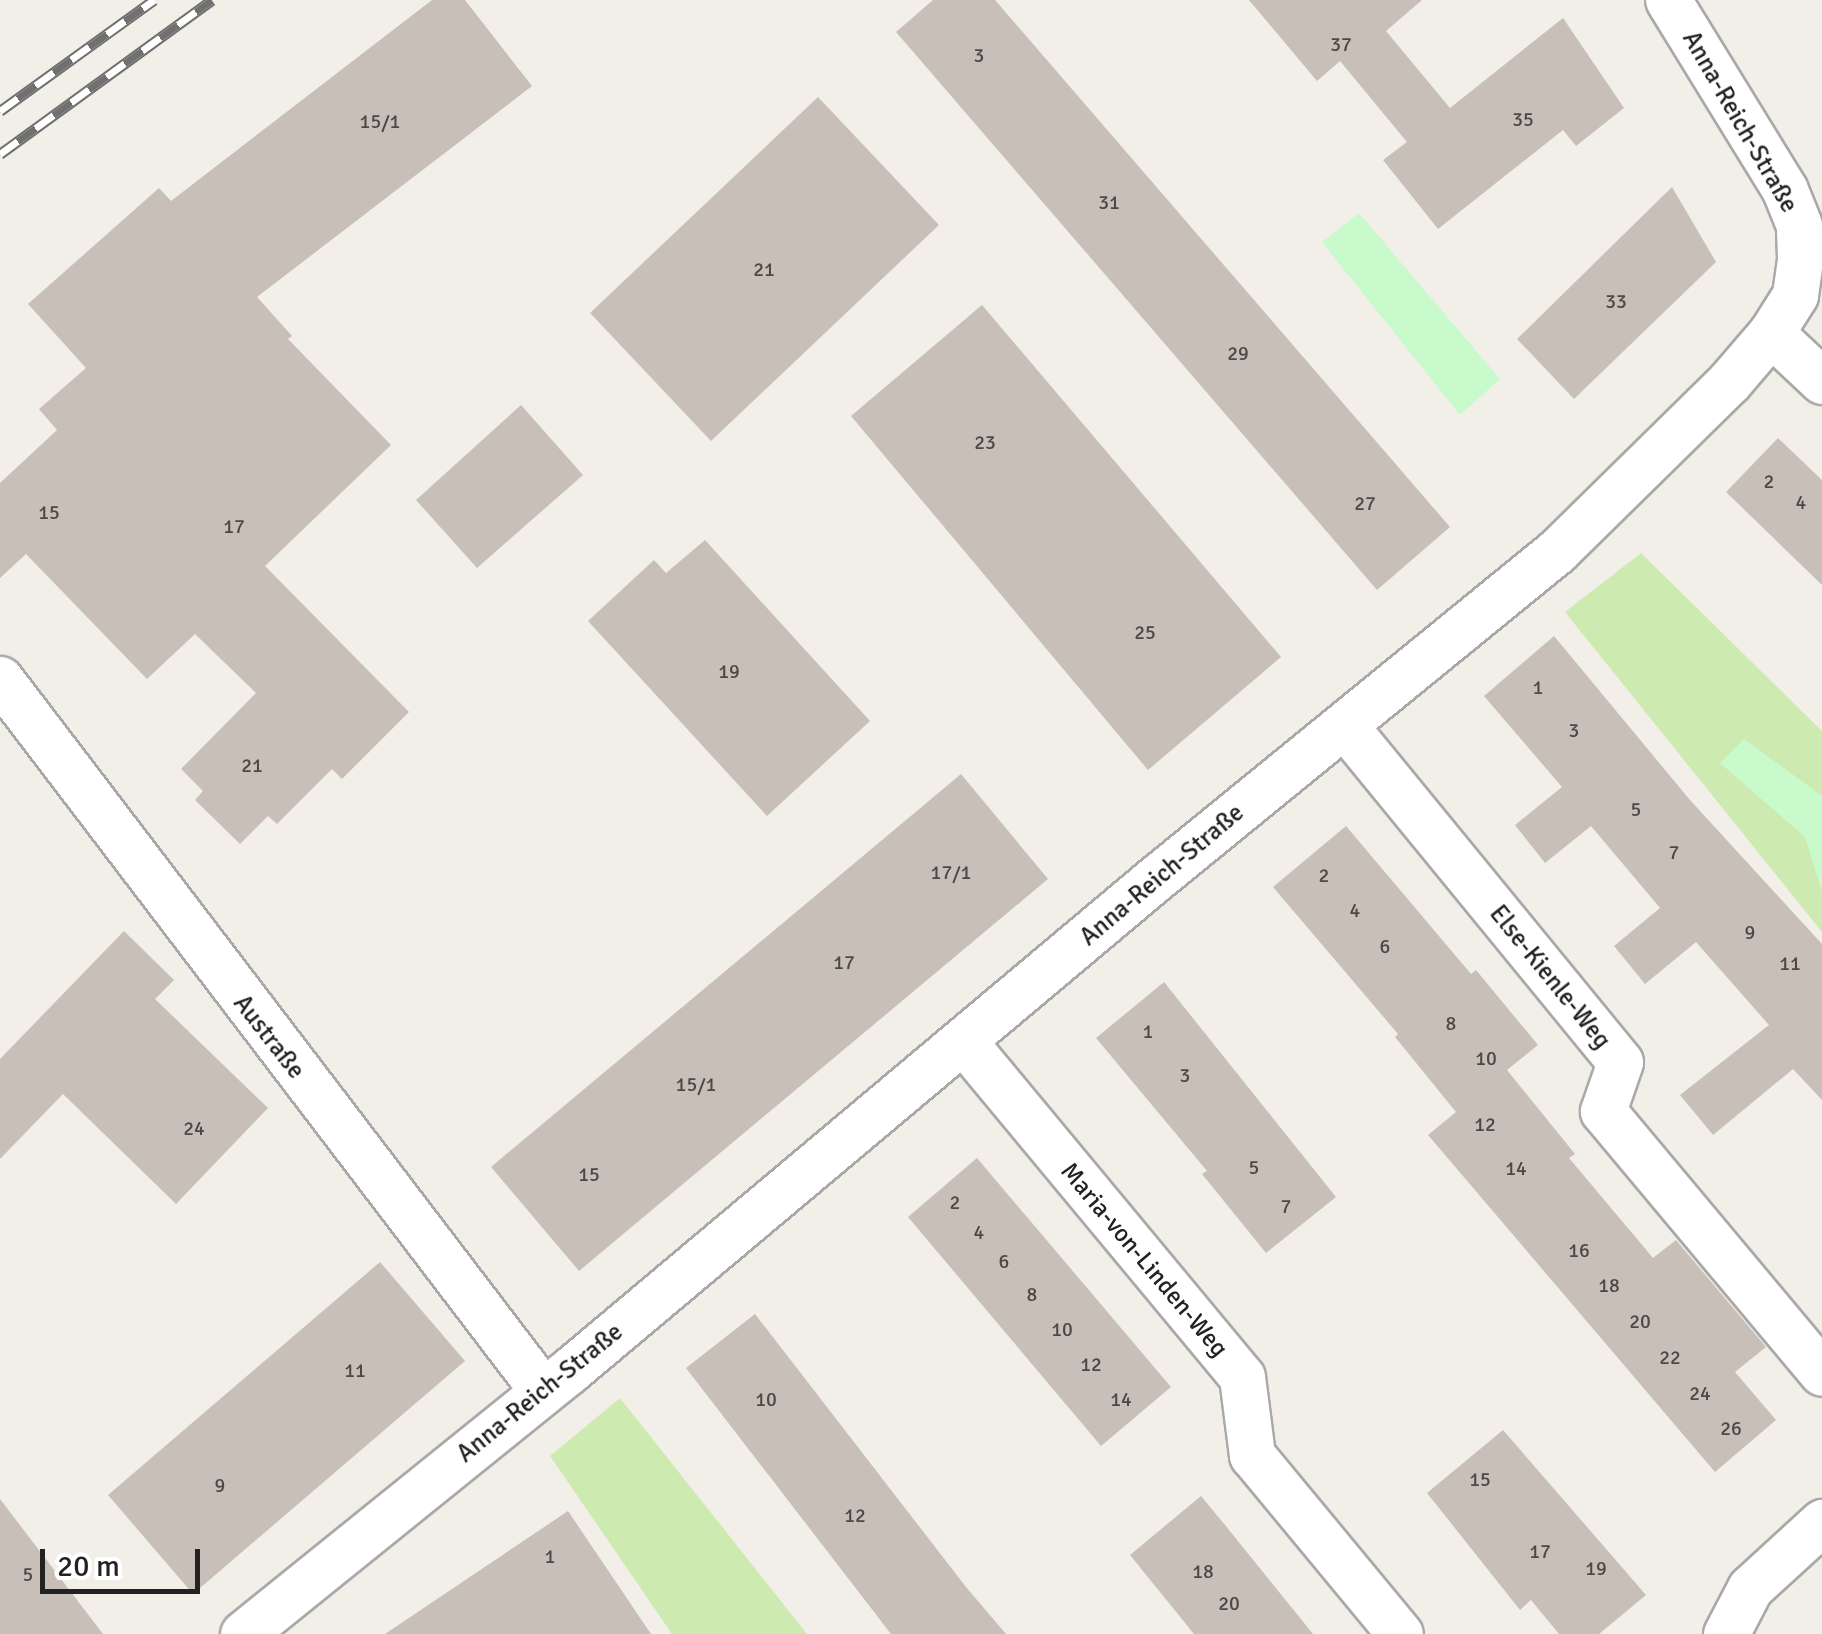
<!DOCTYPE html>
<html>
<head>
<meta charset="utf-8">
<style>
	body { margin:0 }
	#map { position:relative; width:1822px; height:1634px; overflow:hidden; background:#f2efe9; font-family:Signika,sans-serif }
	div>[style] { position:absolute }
	.grass>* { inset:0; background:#cdebb0 }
	.park>* { inset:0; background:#c8facc }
	.building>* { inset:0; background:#c7bfb8 }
	.roads { filter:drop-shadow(2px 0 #a9a9a9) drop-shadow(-2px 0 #a9a9a9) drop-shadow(0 2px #a9a9a9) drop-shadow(0 -2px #a9a9a9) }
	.minor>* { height:45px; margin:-22.5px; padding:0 22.5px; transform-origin:22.5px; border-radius:22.5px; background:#fff }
	.rail>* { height:11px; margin-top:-5.5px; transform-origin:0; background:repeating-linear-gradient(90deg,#fff 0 22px,#707070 0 44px); box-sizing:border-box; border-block:2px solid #707070 }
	span { translate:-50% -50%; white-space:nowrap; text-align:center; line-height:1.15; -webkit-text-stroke:8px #fff; paint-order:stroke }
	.number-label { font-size:20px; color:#4b4948 }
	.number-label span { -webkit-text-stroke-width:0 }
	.street-label { font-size:25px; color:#222 }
	.scale { position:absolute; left:40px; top:1549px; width:160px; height:45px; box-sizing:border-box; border:5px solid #222; border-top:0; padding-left:12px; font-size:30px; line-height:35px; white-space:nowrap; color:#222; -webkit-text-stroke:8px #fff; paint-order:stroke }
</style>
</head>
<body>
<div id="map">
	<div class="grass">
		<div style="clip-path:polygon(1641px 553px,1822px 731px,1822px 932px,1565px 612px)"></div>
		<div style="clip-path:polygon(620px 1398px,807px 1634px,672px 1634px,550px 1456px)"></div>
	</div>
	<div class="park">
		<div style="clip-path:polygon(1359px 213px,1500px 379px,1460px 415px,1322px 242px)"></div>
		<div style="clip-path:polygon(1744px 739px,1822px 796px,1822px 892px,1805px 837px,1720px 763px)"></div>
	</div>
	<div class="building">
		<div style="clip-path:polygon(432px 0,465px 0,532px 86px,257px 297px,292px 336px,288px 339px,391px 445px,265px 566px,409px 712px,342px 779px,332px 769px,277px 824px,268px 816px,240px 844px,195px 800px,203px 791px,181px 769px,256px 693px,195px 634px,147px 679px,26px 554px,0 578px,0 483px,57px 430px,39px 409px,86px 368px,28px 304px,159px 188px,171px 201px)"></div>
		<div style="clip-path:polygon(933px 0,995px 0,1450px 527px,1377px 590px,896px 32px)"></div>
		<div style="clip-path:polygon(1249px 0,1422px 0,1386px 31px,1450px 108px,1563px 18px,1624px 108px,1576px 146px,1563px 130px,1438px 229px,1383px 160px,1407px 142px,1340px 61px,1317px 81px)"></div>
		<div style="clip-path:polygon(818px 97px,939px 225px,711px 441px,590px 313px)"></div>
		<div style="clip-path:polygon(1672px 187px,1716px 262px,1574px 399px,1517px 339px)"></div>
		<div style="clip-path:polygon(982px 305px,1281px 657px,1148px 770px,851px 416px)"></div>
		<div style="clip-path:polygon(521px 405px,583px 475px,477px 568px,416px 500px)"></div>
		<div style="clip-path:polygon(1778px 438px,1822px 480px,1822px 585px,1726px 492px)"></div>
		<div style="clip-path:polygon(705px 540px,870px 721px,767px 816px,588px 621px,654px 560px,666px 573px)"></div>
		<div style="clip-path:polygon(1554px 636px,1690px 800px,1822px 944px,1822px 1100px,1793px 1069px,1713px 1135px,1680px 1095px,1769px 1025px,1696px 942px,1645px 984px,1614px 946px,1660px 908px,1591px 826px,1545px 863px,1515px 825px,1562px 787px,1484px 696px)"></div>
		<div style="clip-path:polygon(961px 774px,1048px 879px,579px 1271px,491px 1167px)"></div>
		<div style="clip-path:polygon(1346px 826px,1471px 974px,1476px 970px,1538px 1045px,1507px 1070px,1575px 1154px,1569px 1158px,1653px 1258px,1676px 1240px,1766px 1347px,1735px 1372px,1776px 1420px,1715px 1472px,1428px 1135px,1456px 1112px,1395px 1037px,1398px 1034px,1273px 887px)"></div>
		<div style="clip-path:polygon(124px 931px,174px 980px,155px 999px,268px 1108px,176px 1204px,63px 1094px,0 1159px,0 1059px)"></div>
		<div style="clip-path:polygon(1164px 982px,1336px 1197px,1266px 1253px,1202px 1174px,1207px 1171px,1096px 1038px)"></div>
		<div style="clip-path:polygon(977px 1158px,1171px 1387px,1101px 1446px,908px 1217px)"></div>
		<div style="clip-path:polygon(380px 1262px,465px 1361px,193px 1594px,108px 1495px)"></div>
		<div style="clip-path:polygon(755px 1314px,966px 1587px,1006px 1634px,891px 1634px,686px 1368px)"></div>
		<div style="clip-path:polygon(1503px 1430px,1646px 1595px,1599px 1634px,1559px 1634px,1531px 1600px,1520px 1610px,1427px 1493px)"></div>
		<div style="clip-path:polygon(1201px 1496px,1225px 1525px,1313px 1634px,1194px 1634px,1130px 1555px)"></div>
		<div style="clip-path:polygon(0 1499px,103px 1634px,0 1634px)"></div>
		<div style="clip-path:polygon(568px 1511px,651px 1634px,385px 1634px)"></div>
	</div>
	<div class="roads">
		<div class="minor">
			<div style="left:1771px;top:333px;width:70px;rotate:43.3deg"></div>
			<div style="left:0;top:679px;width:895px;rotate:52.67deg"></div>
			<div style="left:1345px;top:726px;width:434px;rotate:50.7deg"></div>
			<div style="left:1620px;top:1062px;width:52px;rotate:109.1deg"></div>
			<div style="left:1603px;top:1111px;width:341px;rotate:50.1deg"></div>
			<div style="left:964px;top:1042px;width:435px;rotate:50.3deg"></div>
			<div style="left:1242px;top:1377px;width:79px;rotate:82.7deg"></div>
			<div style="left:1252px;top:1455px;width:232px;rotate:50.4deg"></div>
			<div style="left:243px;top:1634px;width:419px;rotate:-38.9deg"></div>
			<div style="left:569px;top:1371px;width:767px;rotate:-40.03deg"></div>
			<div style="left:1156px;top:878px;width:517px;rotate:-39.2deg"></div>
			<div style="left:1557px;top:551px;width:241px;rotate:-44.5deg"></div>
			<div style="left:1729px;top:382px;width:65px;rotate:-49.4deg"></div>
			<div style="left:1771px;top:333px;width:45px;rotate:-57.7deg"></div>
			<div style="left:1795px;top:295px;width:37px;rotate:-82deg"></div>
			<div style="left:1800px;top:258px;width:33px;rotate:-92deg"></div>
			<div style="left:1799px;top:225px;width:38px;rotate:-112deg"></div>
			<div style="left:1785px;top:190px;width:223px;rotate:-121.6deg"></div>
			<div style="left:1726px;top:1634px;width:52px;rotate:-62.4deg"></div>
			<div style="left:1750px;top:1588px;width:98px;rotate:-42.5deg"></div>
		</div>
	</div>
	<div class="rail">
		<div style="left:0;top:111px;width:190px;rotate:-35.8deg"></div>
		<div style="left:0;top:154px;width:262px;rotate:-36deg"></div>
	</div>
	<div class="number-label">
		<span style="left:1341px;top:44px">37</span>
		<span style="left:979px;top:55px">3</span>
		<span style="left:1523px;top:119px">35</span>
		<span style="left:380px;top:121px">15/1</span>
		<span style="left:1109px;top:202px">31</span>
		<span style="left:764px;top:269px">21</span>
		<span style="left:1616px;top:301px">33</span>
		<span style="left:1238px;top:353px">29</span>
		<span style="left:985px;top:442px">23</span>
		<span style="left:1769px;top:481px">2</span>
		<span style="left:1801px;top:502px">4</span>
		<span style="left:1365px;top:503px">27</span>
		<span style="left:49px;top:512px">15</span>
		<span style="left:234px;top:526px">17</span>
		<span style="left:1145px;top:632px">25</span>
		<span style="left:729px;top:671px">19</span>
		<span style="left:1538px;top:687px">1</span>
		<span style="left:1574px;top:730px">3</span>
		<span style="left:252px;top:765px">21</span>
		<span style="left:1636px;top:809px">5</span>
		<span style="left:1674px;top:852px">7</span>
		<span style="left:951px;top:872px">17/1</span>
		<span style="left:1324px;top:875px">2</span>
		<span style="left:1355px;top:910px">4</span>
		<span style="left:1750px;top:932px">9</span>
		<span style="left:1385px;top:946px">6</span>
		<span style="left:844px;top:962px">17</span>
		<span style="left:1790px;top:963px">11</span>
		<span style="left:1451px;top:1023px">8</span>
		<span style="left:1148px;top:1031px">1</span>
		<span style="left:1486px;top:1058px">10</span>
		<span style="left:1185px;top:1075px">3</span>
		<span style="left:696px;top:1084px">15/1</span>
		<span style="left:1485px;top:1124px">12</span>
		<span style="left:194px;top:1128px">24</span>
		<span style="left:1254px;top:1167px">5</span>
		<span style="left:1516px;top:1168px">14</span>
		<span style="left:589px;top:1174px">15</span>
		<span style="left:955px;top:1202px">2</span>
		<span style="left:1286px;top:1206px">7</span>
		<span style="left:979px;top:1232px">4</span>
		<span style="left:1579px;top:1250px">16</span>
		<span style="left:1004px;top:1261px">6</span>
		<span style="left:1609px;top:1285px">18</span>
		<span style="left:1032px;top:1294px">8</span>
		<span style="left:1640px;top:1321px">20</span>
		<span style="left:1062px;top:1329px">10</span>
		<span style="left:1670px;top:1357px">22</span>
		<span style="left:1091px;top:1364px">12</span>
		<span style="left:355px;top:1370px">11</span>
		<span style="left:1700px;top:1393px">24</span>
		<span style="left:766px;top:1399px">10</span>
		<span style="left:1121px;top:1399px">14</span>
		<span style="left:1731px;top:1428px">26</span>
		<span style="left:1480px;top:1479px">15</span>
		<span style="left:220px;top:1485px">9</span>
		<span style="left:855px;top:1515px">12</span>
		<span style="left:1540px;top:1551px">17</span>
		<span style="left:550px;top:1556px">1</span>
		<span style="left:1596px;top:1568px">19</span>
		<span style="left:1203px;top:1571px">18</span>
		<span style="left:28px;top:1574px">5</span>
		<span style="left:1229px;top:1603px">20</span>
	</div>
	<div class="street-label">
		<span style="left:1740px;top:122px;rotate:60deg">Anna-Reich-Straße</span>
		<span style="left:1162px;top:875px;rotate:-40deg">Anna-Reich-Straße</span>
		<span style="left:1550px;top:977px;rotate:51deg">Else-Kienle-Weg</span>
		<span style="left:269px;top:1037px;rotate:52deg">Austraße</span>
		<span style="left:1144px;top:1260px;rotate:50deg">Maria-von-Linden-Weg</span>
		<span style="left:540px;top:1393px;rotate:-39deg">Anna-Reich-Straße</span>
	</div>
	<div class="scale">20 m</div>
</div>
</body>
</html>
